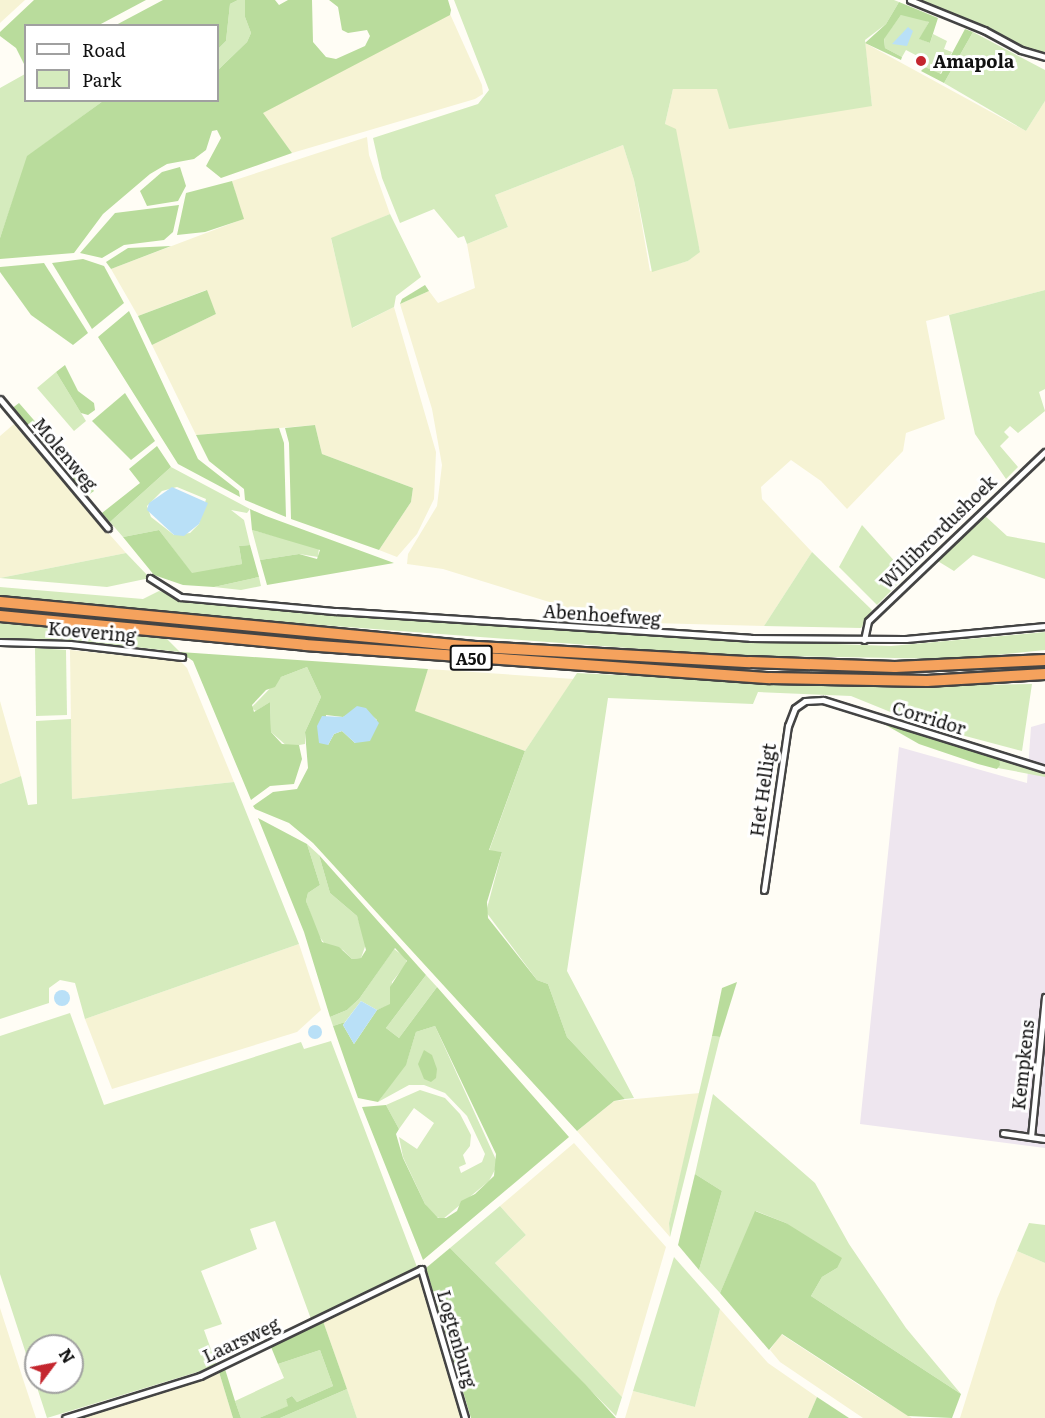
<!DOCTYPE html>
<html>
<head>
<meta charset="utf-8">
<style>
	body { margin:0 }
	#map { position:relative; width:1045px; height:1418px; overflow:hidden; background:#fffdf5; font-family:Literata,serif }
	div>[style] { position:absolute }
	.industrial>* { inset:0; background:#eee6ef }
	.farmland>* { inset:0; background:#f6f3d4 }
	.green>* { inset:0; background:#d5ebbd }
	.forest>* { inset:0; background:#b9dc9c }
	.water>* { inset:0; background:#b9e0f7 }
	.round { border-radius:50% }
	.roads { filter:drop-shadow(2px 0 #444) drop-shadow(-2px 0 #444) drop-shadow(0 2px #444) drop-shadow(0 -2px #444) }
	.minor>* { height:5px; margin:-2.5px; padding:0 2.5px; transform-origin:2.5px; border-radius:2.5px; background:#fff }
	.motorway>* { height:10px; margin:-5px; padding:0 5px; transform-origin:5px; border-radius:5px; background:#f5a25d }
	.dots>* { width:16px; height:16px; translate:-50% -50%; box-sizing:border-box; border:3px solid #fff; border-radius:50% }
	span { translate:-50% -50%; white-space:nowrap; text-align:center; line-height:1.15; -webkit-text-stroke:6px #fff; paint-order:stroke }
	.shield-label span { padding:2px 4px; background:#fff; border:2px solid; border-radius:4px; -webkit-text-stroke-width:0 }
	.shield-label { font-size:16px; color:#111; font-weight:700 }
	.poi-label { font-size:18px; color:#111; font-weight:700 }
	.left { translate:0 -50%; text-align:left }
	.street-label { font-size:18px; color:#111 }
	.legend { position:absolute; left:24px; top:24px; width:195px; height:78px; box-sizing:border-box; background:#fff; border:2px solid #a0a0a0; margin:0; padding:8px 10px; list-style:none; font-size:18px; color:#111 }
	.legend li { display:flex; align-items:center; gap:12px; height:30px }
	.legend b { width:30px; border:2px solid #a0a0a0 }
	.north { position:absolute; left:24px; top:1334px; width:60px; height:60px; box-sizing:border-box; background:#fff; border:2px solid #a0a0a0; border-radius:50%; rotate:58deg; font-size:16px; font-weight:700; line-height:24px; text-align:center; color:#111 }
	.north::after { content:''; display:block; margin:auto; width:21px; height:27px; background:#c4262e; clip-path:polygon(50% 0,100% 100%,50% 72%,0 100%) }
</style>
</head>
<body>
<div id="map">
	<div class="industrial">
		<div style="clip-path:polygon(1045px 723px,1045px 1148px,860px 1124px,899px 747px,1027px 783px,1031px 727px)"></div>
	</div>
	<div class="farmland">
		<div style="clip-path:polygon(0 0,25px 0,0 23px)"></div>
		<div style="clip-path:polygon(450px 14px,482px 85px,483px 94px,475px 99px,292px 153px,262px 113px)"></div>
		<div style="clip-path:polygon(865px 43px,1026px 131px,1045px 101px,1045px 290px,926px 321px,945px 419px,906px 433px,903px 451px,847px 509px,821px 481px,791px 460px,761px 487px,762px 499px,812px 552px,764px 626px,614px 622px,443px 569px,407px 564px,408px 554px,437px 506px,442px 465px,432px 409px,400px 304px,429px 291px,438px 303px,475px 288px,467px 244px,508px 227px,495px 195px,623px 145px,634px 180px,650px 271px,688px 261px,700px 251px,665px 124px,673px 89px,717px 89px,872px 106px)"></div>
		<div style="clip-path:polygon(367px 137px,369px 155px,390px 214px,331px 239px,353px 328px,394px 307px,436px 452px,434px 499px,417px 534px,397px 557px,379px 550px,411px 502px,413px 488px,322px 454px,315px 425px,196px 435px,152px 345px,216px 314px,206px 290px,138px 316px,111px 269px,243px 219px,232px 181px)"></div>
		<div style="clip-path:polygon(14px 424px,57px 475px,126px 553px,0 578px,0 436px)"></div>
		<div style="clip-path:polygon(70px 650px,180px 661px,187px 668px,234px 782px,72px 799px)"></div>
		<div style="clip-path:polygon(428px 669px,574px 679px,525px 751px,414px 711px)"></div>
		<div style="clip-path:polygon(0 701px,21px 776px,0 784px)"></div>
		<div style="clip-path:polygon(299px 944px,321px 1010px,297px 1032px,112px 1089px,85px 1019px)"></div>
		<div style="clip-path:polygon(700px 1093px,669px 1223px,670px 1237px,577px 1131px,614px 1101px)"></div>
		<div style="clip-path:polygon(574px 1143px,666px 1247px,622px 1397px,495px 1263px,526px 1235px,500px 1206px)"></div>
		<div style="clip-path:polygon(1017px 1251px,1045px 1263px,1045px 1418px,960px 1418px,997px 1299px)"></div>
		<div style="clip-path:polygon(420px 1274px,462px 1418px,357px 1418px,323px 1321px)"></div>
		<div style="clip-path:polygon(0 1308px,23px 1379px,36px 1418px,0 1418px)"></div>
		<div style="clip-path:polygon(720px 1309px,768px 1363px,817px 1397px,808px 1418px,625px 1418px,633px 1391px,695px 1407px)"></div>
		<div style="clip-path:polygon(781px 1334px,865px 1389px,912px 1418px,863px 1418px,780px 1362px,770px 1350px)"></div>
		<div style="clip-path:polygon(219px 1372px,233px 1418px,76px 1418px,198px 1380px)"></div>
	</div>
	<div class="green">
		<div style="clip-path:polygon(238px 0,245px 0,245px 17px,251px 33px,247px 42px,218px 70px,218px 49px,226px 41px,230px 4px)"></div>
		<div style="clip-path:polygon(454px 0,894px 0,899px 2px,886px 24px,865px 40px,872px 106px,729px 129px,717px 89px,673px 89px,665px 124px,676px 129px,700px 252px,688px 261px,652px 272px,634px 180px,623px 145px,495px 195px,508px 227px,467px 244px,464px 236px,458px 238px,434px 209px,400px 223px,382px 178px,373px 138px,478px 104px,489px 90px)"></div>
		<div style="clip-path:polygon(918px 0,1045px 0,1045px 54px,1033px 53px,978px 24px)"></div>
		<div style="clip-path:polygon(909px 14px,929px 22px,920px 39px,930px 43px,933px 34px,947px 41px,944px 49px,952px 52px,940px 74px,925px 67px,927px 61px,906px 50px,902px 57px,885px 48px,884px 38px,901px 15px)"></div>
		<div style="clip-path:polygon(973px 32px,1045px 70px,1045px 101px,1026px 131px,944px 83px)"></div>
		<div style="clip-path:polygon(25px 74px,26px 100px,103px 101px,28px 156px,0 238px,0 88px)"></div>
		<div style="clip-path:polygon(390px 214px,421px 277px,396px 296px,394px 307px,352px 328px,331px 238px)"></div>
		<div style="clip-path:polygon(1045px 290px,1045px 389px,1039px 392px,1045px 411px,1018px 433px,1010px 426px,1004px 432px,1009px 437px,1000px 446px,1018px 467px,1006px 479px,975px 434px,949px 315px)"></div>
		<div style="clip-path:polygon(56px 372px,86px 421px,74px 431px,37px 388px)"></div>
		<div style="clip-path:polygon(evenodd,171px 467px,250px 509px,247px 513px,231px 510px,244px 520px,250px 545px,239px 546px,242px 564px,192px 574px,159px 530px,123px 537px,110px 522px,171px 467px,177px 487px,206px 499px,199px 524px,190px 533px,174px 535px,151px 517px,147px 506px,162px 491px,177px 487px)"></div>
		<div style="clip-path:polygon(983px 514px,1007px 536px,1045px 543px,1045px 579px,973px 555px,954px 571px,936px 560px)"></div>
		<div style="clip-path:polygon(862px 525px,907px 575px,877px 605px,839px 567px)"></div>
		<div style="clip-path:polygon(252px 530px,319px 548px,318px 557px,299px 554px,260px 560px)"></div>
		<div style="clip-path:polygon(812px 552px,872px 610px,861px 628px,764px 626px)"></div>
		<div style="clip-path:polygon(126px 553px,150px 578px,107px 587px,0 578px)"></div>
		<div style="clip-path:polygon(259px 577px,261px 586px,241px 590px,214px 587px)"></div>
		<div style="clip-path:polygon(0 587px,143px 599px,159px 591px,195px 602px,336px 615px,697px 639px,891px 646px,1045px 632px,1045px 650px,956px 659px,721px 655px,187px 615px,0 596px)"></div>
		<div style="clip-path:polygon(0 622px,167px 639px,180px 652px,60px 639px,0 639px)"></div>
		<div style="clip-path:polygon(35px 648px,66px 650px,67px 715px,36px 716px)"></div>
		<div style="clip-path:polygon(307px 667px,321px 697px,305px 732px,305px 744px,288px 747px,271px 732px,270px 702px,256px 711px,251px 708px,281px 677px)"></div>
		<div style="clip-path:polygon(577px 673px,863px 687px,1032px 684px,1022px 751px,920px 724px,851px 696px,758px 692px,753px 704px,608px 698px,567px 971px,634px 1098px,625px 1099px,567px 1037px,548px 984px,537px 980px,486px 912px,502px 852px,489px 851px,525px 751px)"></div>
		<div style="clip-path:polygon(71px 719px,72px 799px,234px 782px,299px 944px,85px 1019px,75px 983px,60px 980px,49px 988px,49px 1003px,0 1019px,0 784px,21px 776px,28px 805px,37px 804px,36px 721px)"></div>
		<div style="clip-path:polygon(999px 759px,1045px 773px,1045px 777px,998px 768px)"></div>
		<div style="clip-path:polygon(307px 844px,319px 855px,330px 893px,357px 916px,366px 944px,361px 958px,352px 959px,343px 950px,325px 944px,318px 935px,306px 901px,308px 893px,320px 885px)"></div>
		<div style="clip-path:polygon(394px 949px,405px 957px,407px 963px,392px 982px,390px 1005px,377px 1010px,361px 1001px,345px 1022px,333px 1026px,330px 1017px,347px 1010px,359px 999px)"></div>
		<div style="clip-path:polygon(426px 975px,437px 987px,399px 1038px,386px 1028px)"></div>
		<div style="clip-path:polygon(evenodd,70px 1013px,104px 1105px,301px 1042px,304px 1049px,331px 1041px,417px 1267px,311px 1319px,275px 1221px,250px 1229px,257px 1249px,201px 1271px,222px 1324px,204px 1330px,217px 1366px,47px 1418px,0 1274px,0 1036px,70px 1013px,36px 1346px,72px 1346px,72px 1382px,36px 1382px,36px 1346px)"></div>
		<div style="clip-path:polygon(435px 1026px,498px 1164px,489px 1181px,443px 1219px,433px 1216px,425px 1204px,403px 1157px,399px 1137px,417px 1149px,434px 1123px,414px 1108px,399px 1129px,386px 1105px,420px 1090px,445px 1098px,460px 1114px,471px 1135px,470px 1146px,463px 1155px,466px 1164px,459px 1167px,461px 1173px,482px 1162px,485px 1154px,467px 1116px,445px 1093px,424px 1085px,409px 1085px,378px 1102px,407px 1061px,416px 1032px)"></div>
		<div style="clip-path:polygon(712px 1036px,720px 1037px,670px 1237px,669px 1223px)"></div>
		<div style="clip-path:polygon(713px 1094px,815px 1183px,849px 1244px,906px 1328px,961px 1394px,811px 1296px,822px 1277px,837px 1268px,786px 1223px,756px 1211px,720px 1293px,699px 1270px,722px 1191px,695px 1174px)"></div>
		<div style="clip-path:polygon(500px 1206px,526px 1235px,495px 1263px,622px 1397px,616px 1416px,450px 1248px)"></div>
		<div style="clip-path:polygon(1029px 1223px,1045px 1225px,1045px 1263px,1017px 1251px)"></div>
		<div style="clip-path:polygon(674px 1257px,720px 1309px,695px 1407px,633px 1391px)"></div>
		<div style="clip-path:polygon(320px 1350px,333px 1386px,297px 1402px,292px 1396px,286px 1399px,289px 1406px,259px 1418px,241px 1418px,235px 1401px,284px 1378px,278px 1364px)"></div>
		<div style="clip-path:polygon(347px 1389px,357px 1418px,280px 1418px)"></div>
	</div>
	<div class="forest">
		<div style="clip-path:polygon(34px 0,146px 0,99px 25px,26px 26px,25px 66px,16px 48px,0 36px,0 32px)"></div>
		<div style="clip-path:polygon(163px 0,238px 0,230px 4px,226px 41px,218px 49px,218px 26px,116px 25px)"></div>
		<div style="clip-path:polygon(245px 0,275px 0,279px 5px,288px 0,312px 0,313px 42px,326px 57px,336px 59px,365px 46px,370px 36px,367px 30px,348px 33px,342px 30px,338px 7px,329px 0,448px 0,451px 10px,450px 15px,263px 113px,292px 153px,221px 178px,206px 166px,221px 138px,217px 130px,212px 131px,206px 150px,194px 159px,167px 164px,150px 174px,103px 214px,74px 253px,0 259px,0 238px,27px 156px,103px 101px,218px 100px,218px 70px,247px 42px,251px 33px,245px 17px)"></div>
		<div style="clip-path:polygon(899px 2px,938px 18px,930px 43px,919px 39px,929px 22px,901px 15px,884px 39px,885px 48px,902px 57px,901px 60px,865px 43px,886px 24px)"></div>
		<div style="clip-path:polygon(965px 29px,973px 32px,944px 83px,921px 71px,925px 67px,941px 74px)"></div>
		<div style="clip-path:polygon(180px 167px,186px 186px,178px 201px,147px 206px,140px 191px,162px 172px)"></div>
		<div style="clip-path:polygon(232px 181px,244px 219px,205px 232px,177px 235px,186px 193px)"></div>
		<div style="clip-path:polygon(179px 205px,173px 232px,164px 240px,124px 245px,102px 258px,80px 253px,115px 213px)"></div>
		<div style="clip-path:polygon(171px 246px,111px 269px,106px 262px,128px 248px)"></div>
		<div style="clip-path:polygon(83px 259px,104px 266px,124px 303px,92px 329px,52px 263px)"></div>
		<div style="clip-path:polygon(44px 263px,88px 333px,73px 345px,31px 315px,0 272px,0 267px)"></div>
		<div style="clip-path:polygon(425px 285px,429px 291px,400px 304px,402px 299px)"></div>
		<div style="clip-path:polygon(207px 290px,216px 314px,152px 345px,138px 316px)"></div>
		<div style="clip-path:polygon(129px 311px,198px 459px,239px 491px,240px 497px,178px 464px,98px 337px)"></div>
		<div style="clip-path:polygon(65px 365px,78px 391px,94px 403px,95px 410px,88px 415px,81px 413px,56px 372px)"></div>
		<div style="clip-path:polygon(125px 393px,155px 441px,131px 460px,92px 421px)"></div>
		<div style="clip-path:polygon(19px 403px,53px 442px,46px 449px,11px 409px)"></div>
		<div style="clip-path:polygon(315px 425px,322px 454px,413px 488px,411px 502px,379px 550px,291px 519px,289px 443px,285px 428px)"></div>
		<div style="clip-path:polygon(279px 428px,284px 443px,286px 517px,245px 500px,244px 489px,209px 461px,196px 435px)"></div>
		<div style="clip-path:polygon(157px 446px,171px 467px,110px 522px,102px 513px,140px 483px,129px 469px)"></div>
		<div style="clip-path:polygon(63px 454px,94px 491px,87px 496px,55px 460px)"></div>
		<div style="clip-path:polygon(250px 509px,266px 516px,394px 563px,267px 585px,260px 560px,299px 554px,317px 559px,320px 550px,252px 530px)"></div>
		<div style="clip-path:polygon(159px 530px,192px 573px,242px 564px,239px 546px,250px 545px,259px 577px,214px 587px,183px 585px,154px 575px,123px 537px)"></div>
		<div style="clip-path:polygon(evenodd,180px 652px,428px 669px,415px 711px,525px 751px,489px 850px,502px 852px,487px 902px,488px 918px,537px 980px,548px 984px,567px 1037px,625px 1099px,614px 1101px,577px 1131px,313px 843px,289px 823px,255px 809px,253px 806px,273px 792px,297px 789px,308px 768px,305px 732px,321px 697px,307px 667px,281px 677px,275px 687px,266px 690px,252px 705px,254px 712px,270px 702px,271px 732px,282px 744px,299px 745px,302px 759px,294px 784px,270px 786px,251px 800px,193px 661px,180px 652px,352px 712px,370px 714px,377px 720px,355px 743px,342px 731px,334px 734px,328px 745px,326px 715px,343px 717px,352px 712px)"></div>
		<div style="clip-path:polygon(884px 724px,999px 759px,1000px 765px,997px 769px,978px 764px,919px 744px)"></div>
		<div style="clip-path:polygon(258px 818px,307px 844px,320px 885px,308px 893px,306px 901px,322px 942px,339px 947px,352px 959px,361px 958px,366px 950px,357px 916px,330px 893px,319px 855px,426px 975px,386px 1028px,399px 1038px,437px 987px,569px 1137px,423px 1260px,362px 1107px,386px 1105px,399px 1129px,396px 1134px,403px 1158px,425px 1204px,438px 1218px,446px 1218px,457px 1211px,461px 1201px,475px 1194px,494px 1176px,496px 1154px,435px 1026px,416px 1032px,406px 1065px,378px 1102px,358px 1098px,333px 1026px,345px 1022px,343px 1025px,354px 1044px,377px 1010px,390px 1004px,390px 987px,407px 961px,395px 948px,359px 999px,347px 1010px,330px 1017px,304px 932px)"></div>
		<div style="clip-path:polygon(737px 982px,720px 1037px,712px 1036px,722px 988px)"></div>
		<div style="clip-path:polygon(424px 1050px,432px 1055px,437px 1069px,436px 1078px,431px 1082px,424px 1079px,418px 1064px)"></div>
		<div style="clip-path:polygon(695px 1174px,722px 1191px,699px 1270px,678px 1245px)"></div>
		<div style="clip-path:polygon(755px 1211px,786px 1223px,842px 1258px,837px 1268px,822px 1277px,811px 1296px,961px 1394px,952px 1418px,908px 1416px,782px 1334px,769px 1350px,720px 1293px)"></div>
		<div style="clip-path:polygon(450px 1248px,585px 1384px,616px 1418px,471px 1418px,426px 1268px)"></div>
		<div style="clip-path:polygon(323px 1321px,347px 1389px,280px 1418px,259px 1418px,288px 1406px,286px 1399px,292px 1396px,297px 1402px,333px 1386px,320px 1350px,278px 1364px,271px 1347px)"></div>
		<div style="clip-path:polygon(225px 1369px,235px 1401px,241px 1418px,233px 1418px,219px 1372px)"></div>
		<div style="clip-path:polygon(817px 1397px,849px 1418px,808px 1418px)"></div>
	</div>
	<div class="water">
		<div style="clip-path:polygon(908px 27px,913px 31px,907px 46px,892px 44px)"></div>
		<div style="clip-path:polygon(172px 487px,208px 503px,199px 524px,184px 536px,174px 535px,147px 510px,149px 503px)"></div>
		<div style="clip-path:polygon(357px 706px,366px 708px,379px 723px,370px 741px,355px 743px,342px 731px,334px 734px,328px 745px,319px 743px,317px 726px,322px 716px,343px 717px)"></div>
		<div class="round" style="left:54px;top:990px;width:16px;height:16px"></div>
		<div style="clip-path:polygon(361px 1001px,377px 1010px,354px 1044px,343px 1025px)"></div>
		<div class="round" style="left:308px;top:1025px;width:14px;height:14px"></div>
	</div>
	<div class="roads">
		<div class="minor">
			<div style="left:910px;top:0;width:80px;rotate:22.1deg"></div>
			<div style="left:984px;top:30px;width:42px;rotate:28.4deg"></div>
			<div style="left:1021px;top:50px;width:25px;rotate:16deg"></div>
			<div style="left:0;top:399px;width:168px;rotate:50.1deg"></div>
			<div style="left:150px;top:578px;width:36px;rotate:32deg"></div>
			<div style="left:181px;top:597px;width:156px;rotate:5.2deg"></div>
			<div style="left:336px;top:611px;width:415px;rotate:3.7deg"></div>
			<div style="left:750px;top:638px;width:156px;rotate:0.4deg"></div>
			<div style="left:906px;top:639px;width:140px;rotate:-5.3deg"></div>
			<div style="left:864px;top:640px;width:19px;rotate:-78deg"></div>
			<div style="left:868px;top:621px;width:245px;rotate:-43.7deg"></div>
			<div style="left:0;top:642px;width:70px;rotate:1.6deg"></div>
			<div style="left:70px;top:644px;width:113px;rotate:6.6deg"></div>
			<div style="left:764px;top:890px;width:166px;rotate:-81.7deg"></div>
			<div style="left:788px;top:726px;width:19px;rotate:-69deg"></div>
			<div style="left:795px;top:708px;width:12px;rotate:-35deg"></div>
			<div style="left:805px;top:701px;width:18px;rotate:-3deg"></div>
			<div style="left:823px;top:700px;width:232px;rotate:17.3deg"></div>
			<div style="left:1003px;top:1133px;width:42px;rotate:8.1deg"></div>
			<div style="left:1031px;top:1137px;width:141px;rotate:-84.3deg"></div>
			<div style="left:65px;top:1418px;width:141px;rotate:-17.3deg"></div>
			<div style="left:200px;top:1376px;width:246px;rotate:-25.8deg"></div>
			<div style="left:421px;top:1269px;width:155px;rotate:73.5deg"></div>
		</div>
		<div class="motorway">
			<div style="left:0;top:602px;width:480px;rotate:5.4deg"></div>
			<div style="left:478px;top:647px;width:272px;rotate:3.2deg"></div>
			<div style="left:750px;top:662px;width:145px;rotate:2deg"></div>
			<div style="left:895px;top:667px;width:150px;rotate:-2.7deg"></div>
			<div style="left:0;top:616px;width:306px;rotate:5.4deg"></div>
			<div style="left:305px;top:645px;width:466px;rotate:4.1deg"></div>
			<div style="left:770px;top:678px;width:157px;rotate:1.1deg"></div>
			<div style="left:927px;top:681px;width:118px;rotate:-3.4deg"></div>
		</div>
	</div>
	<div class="dots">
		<div style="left:921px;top:61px;background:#c4262e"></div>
	</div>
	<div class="shield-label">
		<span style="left:471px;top:658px">A50</span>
	</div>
	<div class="poi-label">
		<span class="left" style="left:933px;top:61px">Amapola</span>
	</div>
	<div class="street-label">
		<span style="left:65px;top:454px;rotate:50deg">Molenweg</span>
		<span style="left:938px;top:532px;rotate:-44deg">Willibrordushoek</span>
		<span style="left:602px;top:615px;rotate:4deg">Abenhoefweg</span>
		<span style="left:92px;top:632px;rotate:5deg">Koevering</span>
		<span style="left:929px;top:718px;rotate:17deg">Corridor</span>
		<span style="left:763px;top:790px;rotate:-82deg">Het Helligt</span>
		<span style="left:1023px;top:1065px;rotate:-84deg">Kempkens</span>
		<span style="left:457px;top:1339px;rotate:74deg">Logtenburg</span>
		<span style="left:241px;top:1340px;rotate:-25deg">Laarsweg</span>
	</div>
	<ul class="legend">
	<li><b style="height:8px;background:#fff"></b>Road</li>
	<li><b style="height:16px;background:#d5ebbd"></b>Park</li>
	</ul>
	<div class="north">N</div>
</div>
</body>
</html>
